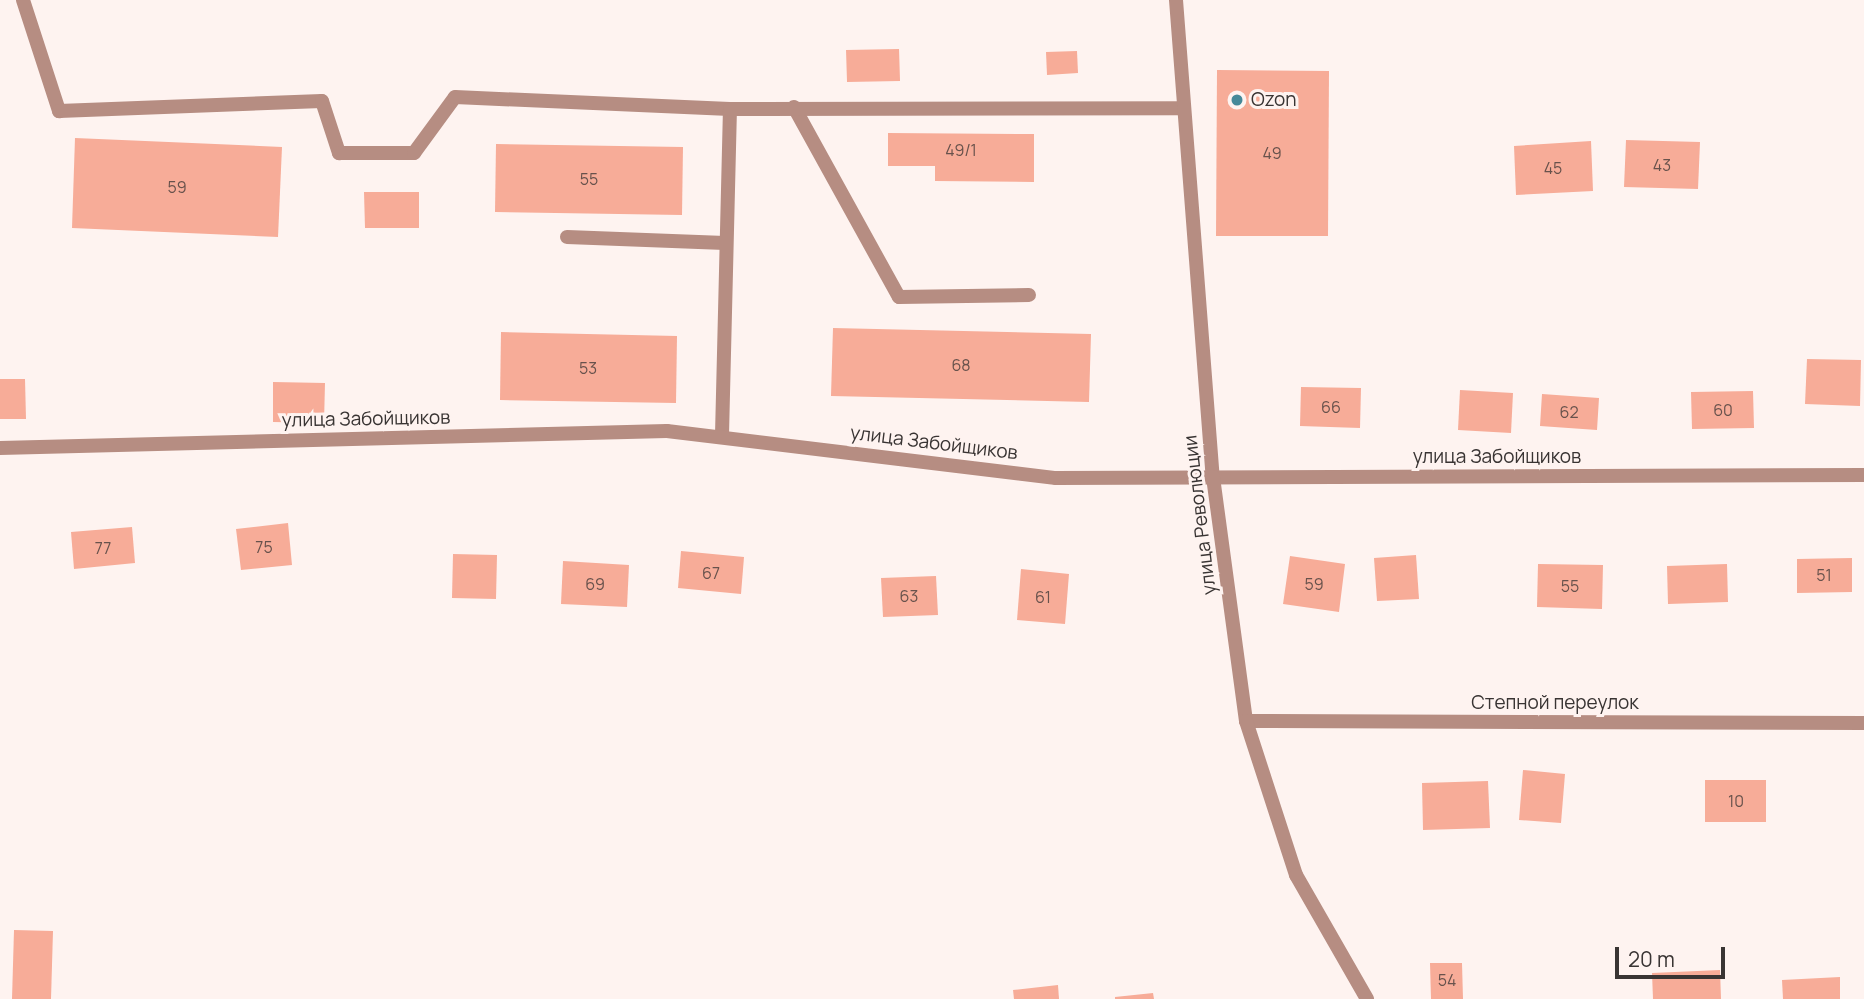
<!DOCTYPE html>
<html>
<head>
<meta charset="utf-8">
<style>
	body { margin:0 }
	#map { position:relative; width:1864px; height:999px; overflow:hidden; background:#fef3f0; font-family:Manrope,sans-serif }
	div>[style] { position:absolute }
	.building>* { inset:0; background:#f7ac98 }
	.service>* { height:14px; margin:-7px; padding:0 7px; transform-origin:7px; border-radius:7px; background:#b68d82 }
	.minor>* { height:14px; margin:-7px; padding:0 7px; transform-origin:7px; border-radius:7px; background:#b68d82 }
	.tertiary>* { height:14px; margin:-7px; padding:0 7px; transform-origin:7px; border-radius:7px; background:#b68d82 }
	.dots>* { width:19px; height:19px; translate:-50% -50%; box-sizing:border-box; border:4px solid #fef3f0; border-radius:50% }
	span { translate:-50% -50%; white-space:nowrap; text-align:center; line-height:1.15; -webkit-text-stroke:6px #fef3f0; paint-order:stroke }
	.number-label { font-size:16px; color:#68524c }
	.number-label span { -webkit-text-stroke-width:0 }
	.poi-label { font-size:19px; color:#393433 }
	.left { translate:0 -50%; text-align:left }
	.street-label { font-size:19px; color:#393433 }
	.scale { position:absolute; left:1615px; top:947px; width:110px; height:32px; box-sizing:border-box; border:4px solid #393433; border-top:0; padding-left:9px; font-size:21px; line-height:24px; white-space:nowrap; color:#393433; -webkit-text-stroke:5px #fef3f0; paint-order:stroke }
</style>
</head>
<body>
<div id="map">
	<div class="building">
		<div style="clip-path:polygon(899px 49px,900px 81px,847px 82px,846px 50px)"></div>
		<div style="clip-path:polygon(1077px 51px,1078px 73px,1047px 75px,1046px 52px)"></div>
		<div style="clip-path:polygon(1217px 70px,1329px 71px,1328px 236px,1216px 236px)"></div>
		<div style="clip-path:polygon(888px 133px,1034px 134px,1034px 182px,935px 181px,935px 166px,888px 166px)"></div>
		<div style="clip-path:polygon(75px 138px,282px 147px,278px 237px,72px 228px)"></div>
		<div style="clip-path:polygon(1626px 140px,1700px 142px,1698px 189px,1624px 187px)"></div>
		<div style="clip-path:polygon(1591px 141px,1593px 191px,1516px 195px,1514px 146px)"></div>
		<div style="clip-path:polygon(496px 144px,683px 147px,682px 215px,495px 212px)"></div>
		<div style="clip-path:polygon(364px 192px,419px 192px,419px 228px,365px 228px)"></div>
		<div style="clip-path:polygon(833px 328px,1091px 334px,1089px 402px,831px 396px)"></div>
		<div style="clip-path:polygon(501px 332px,677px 336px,676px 403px,500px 400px)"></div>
		<div style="clip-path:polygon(1807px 359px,1861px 360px,1860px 406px,1805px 404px)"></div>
		<div style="clip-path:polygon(0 379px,25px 379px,26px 419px,0 419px)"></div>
		<div style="clip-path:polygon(273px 382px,325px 383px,324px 423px,273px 422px)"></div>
		<div style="clip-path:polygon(1301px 387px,1361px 388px,1360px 428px,1300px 426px)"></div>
		<div style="clip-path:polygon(1460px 390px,1513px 393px,1511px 433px,1458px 430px)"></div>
		<div style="clip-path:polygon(1753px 391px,1754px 428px,1692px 429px,1691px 392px)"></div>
		<div style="clip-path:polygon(1542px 394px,1599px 398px,1597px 430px,1540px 426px)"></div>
		<div style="clip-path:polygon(288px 523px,292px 565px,241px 570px,236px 529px)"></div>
		<div style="clip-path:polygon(132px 527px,135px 563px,74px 569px,71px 532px)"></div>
		<div style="clip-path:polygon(681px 551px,744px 557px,741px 594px,678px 588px)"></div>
		<div style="clip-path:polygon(453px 554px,497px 555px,496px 599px,452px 598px)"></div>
		<div style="clip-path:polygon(1416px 555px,1419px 599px,1377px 601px,1374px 558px)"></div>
		<div style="clip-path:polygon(1290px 556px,1345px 564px,1339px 612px,1283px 604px)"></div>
		<div style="clip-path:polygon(1852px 558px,1852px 592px,1797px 593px,1797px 559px)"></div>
		<div style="clip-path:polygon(563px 561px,629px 565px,627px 607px,561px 604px)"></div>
		<div style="clip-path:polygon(1538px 564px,1603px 565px,1602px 609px,1537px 607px)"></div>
		<div style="clip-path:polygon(1727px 564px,1728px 602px,1668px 604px,1667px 566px)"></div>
		<div style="clip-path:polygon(1021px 569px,1069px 574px,1065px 624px,1017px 620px)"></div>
		<div style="clip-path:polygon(936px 576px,938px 615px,883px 617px,881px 578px)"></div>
		<div style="clip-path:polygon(1523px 770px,1565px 774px,1561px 823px,1519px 820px)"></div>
		<div style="clip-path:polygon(1705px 780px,1766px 780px,1766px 822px,1705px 822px)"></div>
		<div style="clip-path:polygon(1488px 781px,1490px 828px,1423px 830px,1422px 783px)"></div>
		<div style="clip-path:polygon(14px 930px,53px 931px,51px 999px,12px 999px)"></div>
		<div style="clip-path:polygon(1430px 963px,1462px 963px,1463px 999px,1431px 999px)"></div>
		<div style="clip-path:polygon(1720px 970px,1721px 999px,1653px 999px,1652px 973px)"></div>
		<div style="clip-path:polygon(1840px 977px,1840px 999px,1783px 999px,1782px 980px)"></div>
		<div style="clip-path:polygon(1058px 985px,1059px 999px,1014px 999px,1013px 990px)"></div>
		<div style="clip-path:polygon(1153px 993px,1154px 999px,1115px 999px,1115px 997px)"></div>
	</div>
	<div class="service">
		<div style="left:23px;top:0;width:117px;rotate:72deg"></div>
		<div style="left:59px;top:111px;width:263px;rotate:-2.2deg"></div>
		<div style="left:322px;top:101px;width:55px;rotate:71.9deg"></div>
		<div style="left:339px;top:153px;width:75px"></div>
		<div style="left:414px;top:153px;width:69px;rotate:-53.8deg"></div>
		<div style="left:455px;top:97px;width:275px;rotate:2.5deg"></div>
		<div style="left:794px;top:107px;width:217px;rotate:61.1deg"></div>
		<div style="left:899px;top:297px;width:130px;rotate:-0.9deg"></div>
		<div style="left:567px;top:237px;width:158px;rotate:2.2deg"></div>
		<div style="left:722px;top:435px;width:326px;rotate:-88.6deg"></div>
		<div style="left:730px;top:109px;width:454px;rotate:-0.1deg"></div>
	</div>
	<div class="minor">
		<div style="left:0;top:448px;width:667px;rotate:-1.46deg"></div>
		<div style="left:667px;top:431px;width:392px;rotate:6.9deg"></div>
		<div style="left:1056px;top:478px;width:808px;rotate:-0.21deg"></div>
		<div style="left:1246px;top:721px;width:618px;rotate:0.19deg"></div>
	</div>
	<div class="tertiary">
		<div style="left:1176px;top:0;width:478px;rotate:85.6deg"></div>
		<div style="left:1213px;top:477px;width:246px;rotate:82.3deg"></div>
		<div style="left:1246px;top:721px;width:162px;rotate:72deg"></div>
		<div style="left:1296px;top:875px;width:143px;rotate:60.2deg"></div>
	</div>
	<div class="dots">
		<div style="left:1237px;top:100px;background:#468999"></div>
	</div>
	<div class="number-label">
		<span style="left:961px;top:150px">49/1</span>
		<span style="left:1272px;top:153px">49</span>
		<span style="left:1662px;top:165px">43</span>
		<span style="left:1553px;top:168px">45</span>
		<span style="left:589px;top:179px">55</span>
		<span style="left:177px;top:187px">59</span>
		<span style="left:961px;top:365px">68</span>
		<span style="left:588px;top:368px">53</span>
		<span style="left:1331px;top:407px">66</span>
		<span style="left:1723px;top:410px">60</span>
		<span style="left:1569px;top:412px">62</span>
		<span style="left:264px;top:547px">75</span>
		<span style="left:103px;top:548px">77</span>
		<span style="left:711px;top:573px">67</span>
		<span style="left:1824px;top:575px">51</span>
		<span style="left:595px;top:584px">69</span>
		<span style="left:1314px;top:584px">59</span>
		<span style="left:1570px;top:586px">55</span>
		<span style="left:909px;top:596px">63</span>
		<span style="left:1043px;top:597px">61</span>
		<span style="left:1736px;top:801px">10</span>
		<span style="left:1447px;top:980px">54</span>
	</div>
	<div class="poi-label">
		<span class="left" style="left:1251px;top:100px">Ozon</span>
	</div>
	<div class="street-label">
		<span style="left:366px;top:419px;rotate:-1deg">улица Забойщиков</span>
		<span style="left:934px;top:443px;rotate:7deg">улица Забойщиков</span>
		<span style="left:1497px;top:457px">улица Забойщиков</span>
		<span style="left:1200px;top:515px;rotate:-97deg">улица Революции</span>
		<span style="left:1555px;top:703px">Степной переулок</span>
	</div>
	<div class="scale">20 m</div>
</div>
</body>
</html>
